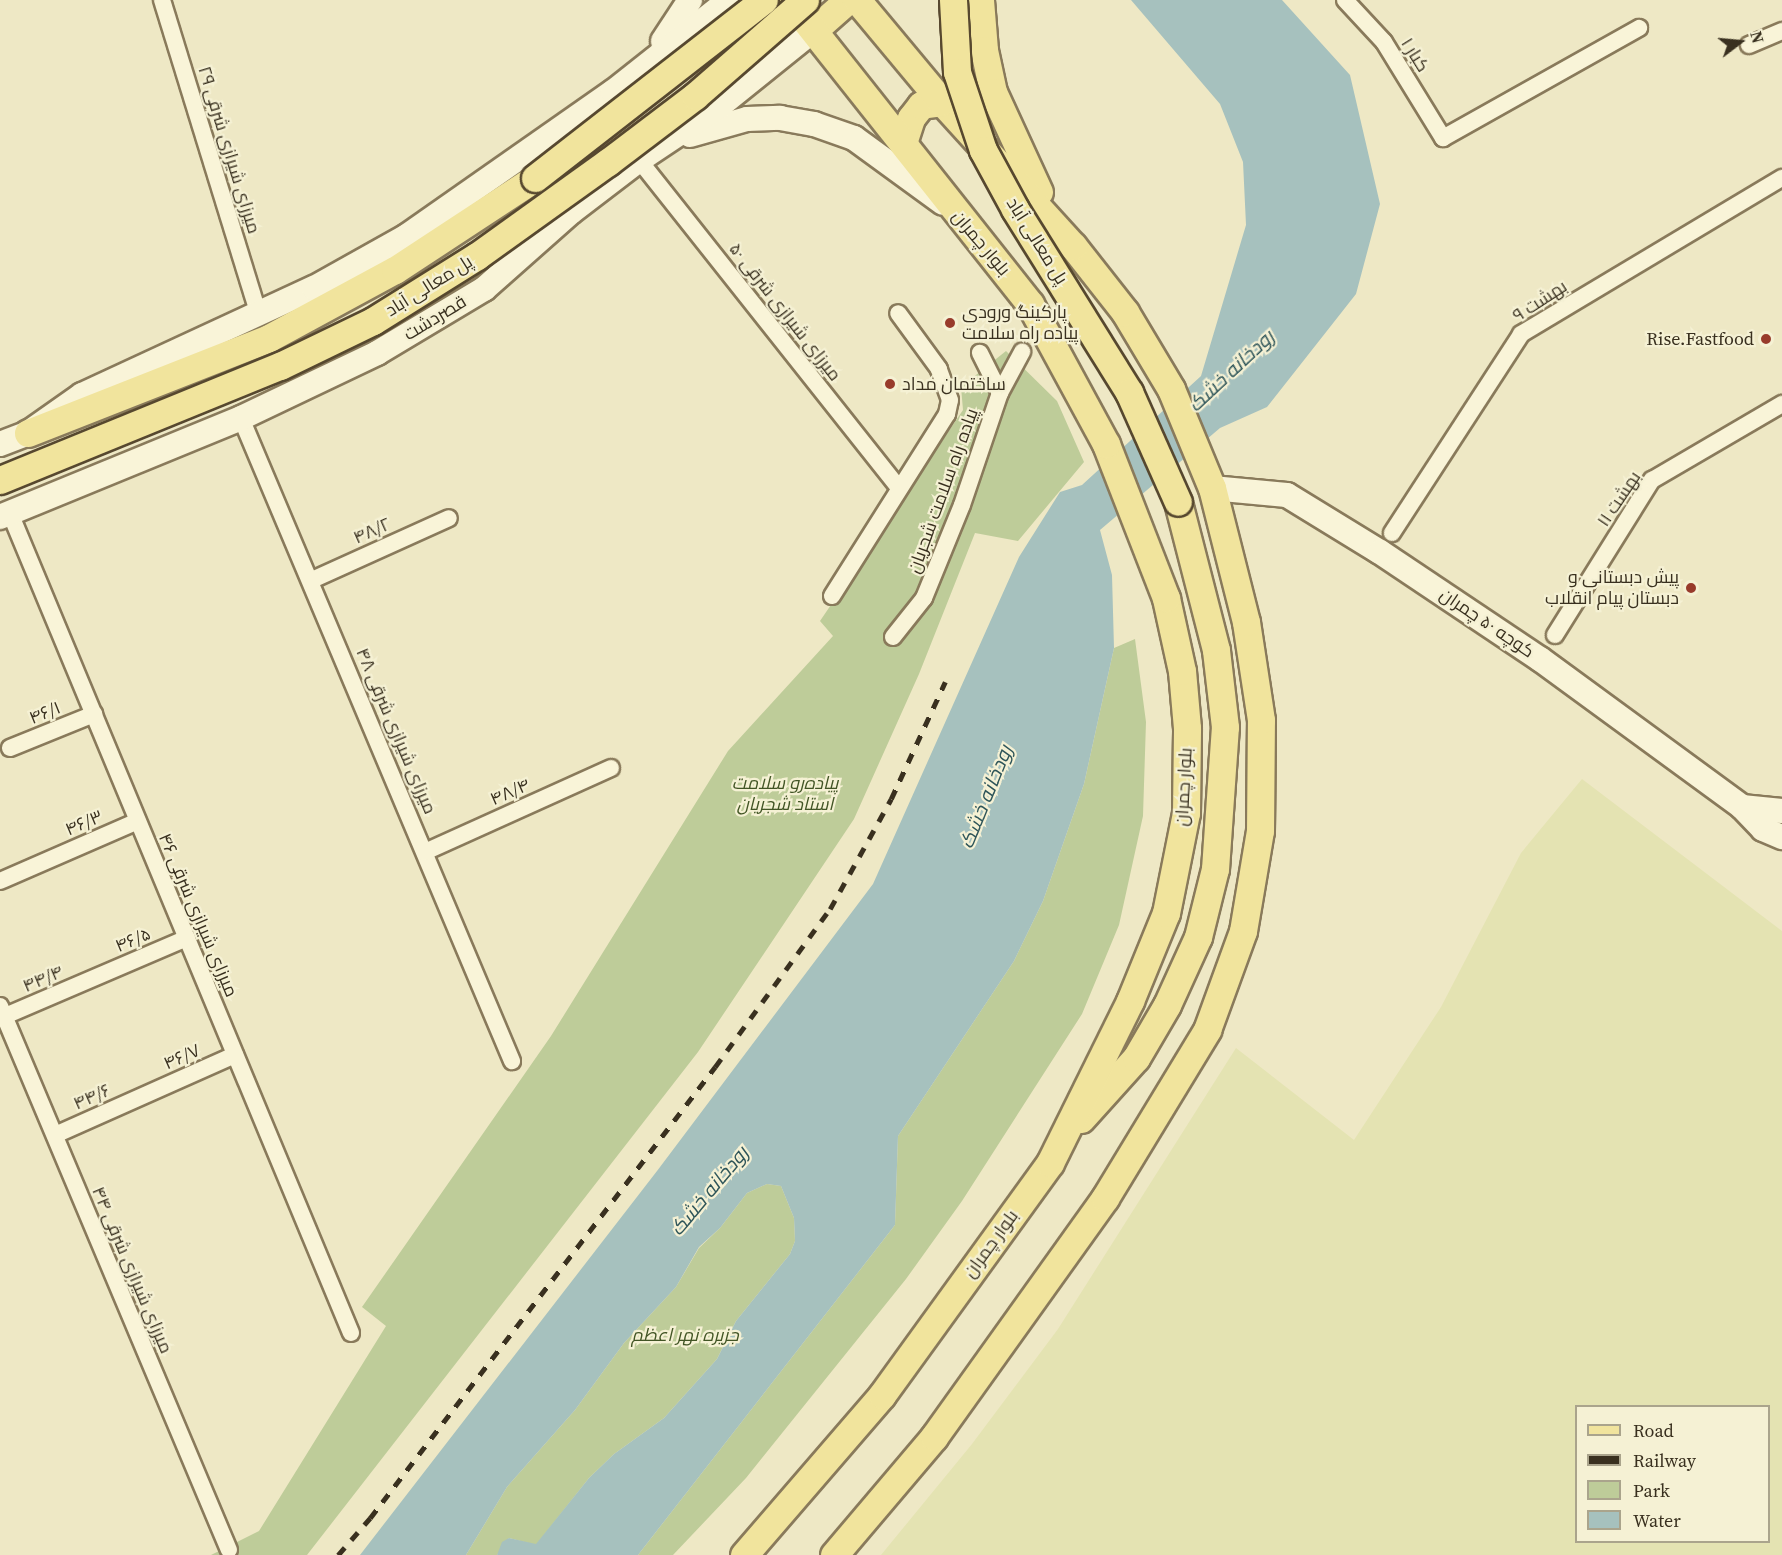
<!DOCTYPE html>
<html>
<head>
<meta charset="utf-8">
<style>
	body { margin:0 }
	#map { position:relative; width:1782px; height:1555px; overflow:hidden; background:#eee8c5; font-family:"Source Serif 4",Cairo,serif }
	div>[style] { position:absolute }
	.farmland>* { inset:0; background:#e4e3b2 }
	.green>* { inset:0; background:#becc99 }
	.water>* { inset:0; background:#a6c1be }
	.roads { filter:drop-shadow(2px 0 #897a5b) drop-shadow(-2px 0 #897a5b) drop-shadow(0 2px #897a5b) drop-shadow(0 -2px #897a5b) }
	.street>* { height:16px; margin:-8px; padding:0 8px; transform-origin:8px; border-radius:8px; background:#f9f4d8 }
	.secondary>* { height:24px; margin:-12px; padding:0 12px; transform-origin:12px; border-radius:12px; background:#f9f4d8 }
	.primary>* { height:27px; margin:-13.5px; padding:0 13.5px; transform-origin:13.5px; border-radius:13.5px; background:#f1e49d }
	.rail>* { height:4.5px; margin-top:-2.25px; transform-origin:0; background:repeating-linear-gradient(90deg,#39301f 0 10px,transparent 0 20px) }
	.bridges { filter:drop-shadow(2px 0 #57482f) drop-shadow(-2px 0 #57482f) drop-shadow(0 2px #57482f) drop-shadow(0 -2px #57482f) }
	.primary-bridge>* { height:27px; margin:-13.5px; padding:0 13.5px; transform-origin:13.5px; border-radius:13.5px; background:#f1e49d }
	.dots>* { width:16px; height:16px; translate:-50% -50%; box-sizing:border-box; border:3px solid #f5f1d4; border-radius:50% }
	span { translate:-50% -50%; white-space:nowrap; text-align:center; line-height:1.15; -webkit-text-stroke:4.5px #f5f1d4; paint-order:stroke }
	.street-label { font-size:18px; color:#39301f }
	.poi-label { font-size:18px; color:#39301f }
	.left { translate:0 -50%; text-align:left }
	.right { translate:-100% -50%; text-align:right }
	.park-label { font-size:18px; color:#425525; font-style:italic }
	.water-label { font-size:20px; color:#2e5559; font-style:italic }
	.legend { position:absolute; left:1575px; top:1405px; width:195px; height:138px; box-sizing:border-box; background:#f5f1d4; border:2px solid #aaa48c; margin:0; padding:8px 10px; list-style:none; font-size:18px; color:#39301f }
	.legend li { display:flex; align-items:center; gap:12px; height:30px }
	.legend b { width:30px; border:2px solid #aaa48c }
	.north { position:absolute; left:1710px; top:12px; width:60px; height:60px; -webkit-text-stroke:4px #f5f1d4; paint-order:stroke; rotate:74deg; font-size:16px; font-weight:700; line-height:24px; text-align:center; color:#39301f }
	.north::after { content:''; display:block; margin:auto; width:21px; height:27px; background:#39301f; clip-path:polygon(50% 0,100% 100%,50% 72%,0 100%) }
</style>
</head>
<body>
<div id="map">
	<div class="farmland">
		<div style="clip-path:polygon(evenodd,1582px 779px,1782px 931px,1782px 1555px,881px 1555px,972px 1444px,1058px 1329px,1236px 1048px,1354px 1140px,1441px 1007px,1521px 853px,1582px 779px,1576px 1406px,1768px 1406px,1768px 1542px,1576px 1542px,1576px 1406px)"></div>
	</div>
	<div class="green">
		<div style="clip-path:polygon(1006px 351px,1057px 401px,1084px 462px,1018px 541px,975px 533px,919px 674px,854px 819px,698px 1052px,307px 1555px,211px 1555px,259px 1531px,386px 1326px,362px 1307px,551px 1036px,728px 751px,833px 636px,820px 621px,963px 410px,961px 387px)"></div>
		<div style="clip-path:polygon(1135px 639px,1146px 722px,1143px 816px,1119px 925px,1082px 1014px,962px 1201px,906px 1279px,746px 1478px,673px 1555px,638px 1555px,895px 1225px,898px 1136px,1014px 961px,1043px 901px,1084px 784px,1114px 648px)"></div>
		<div style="clip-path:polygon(767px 1184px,781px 1186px,794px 1218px,795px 1241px,790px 1254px,736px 1321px,717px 1359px,664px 1418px,614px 1454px,589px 1478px,536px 1545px,509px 1538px,497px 1555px,466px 1555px,507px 1487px,575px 1410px,624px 1343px,676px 1287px,699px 1248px,720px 1228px,747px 1193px)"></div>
	</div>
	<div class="water">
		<div style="clip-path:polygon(1131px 0,1282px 0,1350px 75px,1380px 204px,1356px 294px,1267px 407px,1220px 428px,1100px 530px,1112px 575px,1114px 648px,1084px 784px,1043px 901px,1014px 961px,898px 1136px,895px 1225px,638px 1555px,497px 1555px,502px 1542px,509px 1538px,536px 1544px,589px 1478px,614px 1454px,664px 1418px,717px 1359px,736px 1321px,790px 1254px,795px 1241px,794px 1218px,781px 1186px,767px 1184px,747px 1193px,720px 1228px,699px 1247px,676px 1287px,624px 1343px,575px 1410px,507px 1487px,466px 1555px,360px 1555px,657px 1171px,873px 884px,1019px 557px,1060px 492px,1082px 485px,1201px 376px,1246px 225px,1243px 162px,1220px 104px)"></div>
	</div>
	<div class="roads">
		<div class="street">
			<div style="left:162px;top:0;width:326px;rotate:72.9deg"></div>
			<div style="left:1345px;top:0;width:57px;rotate:47.1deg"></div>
			<div style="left:1384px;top:42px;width:113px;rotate:58.4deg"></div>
			<div style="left:1443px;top:138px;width:225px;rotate:-29.3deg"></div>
			<div style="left:1749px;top:45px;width:36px;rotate:-23deg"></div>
			<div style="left:639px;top:160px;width:419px;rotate:51.6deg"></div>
			<div style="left:1000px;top:393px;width:47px;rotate:-61.8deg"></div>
			<div style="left:241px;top:418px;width:698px;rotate:67.15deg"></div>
			<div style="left:10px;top:513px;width:888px;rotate:67.42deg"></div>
			<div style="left:1392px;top:533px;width:237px;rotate:-57deg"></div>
			<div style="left:1521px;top:334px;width:304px;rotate:-30.9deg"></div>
			<div style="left:312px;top:580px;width:150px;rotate:-24.3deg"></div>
			<div style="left:832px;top:596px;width:215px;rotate:-57.7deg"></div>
			<div style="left:947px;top:414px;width:14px;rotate:-78deg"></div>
			<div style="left:950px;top:400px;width:33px;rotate:-110deg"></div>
			<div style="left:939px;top:369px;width:69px;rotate:-126.2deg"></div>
			<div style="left:1555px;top:635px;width:183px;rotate:-58deg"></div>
			<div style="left:1652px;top:480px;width:151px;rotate:-30.3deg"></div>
			<div style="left:893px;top:637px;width:50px;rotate:-51.5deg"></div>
			<div style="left:924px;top:598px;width:100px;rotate:-67.8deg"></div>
			<div style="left:962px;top:505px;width:118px;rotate:-71.3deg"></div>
			<div style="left:1000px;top:393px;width:45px;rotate:-116.6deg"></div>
			<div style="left:10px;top:748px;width:91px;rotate:-22deg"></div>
			<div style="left:425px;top:852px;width:204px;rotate:-24.3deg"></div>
			<div style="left:0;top:881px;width:150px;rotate:-23.5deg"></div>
			<div style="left:0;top:1006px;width:590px;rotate:67.17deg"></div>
			<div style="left:5px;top:1016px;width:198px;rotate:-23.2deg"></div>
			<div style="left:55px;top:1135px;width:197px;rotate:-24deg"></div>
		</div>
		<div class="secondary">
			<div style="left:663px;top:41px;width:49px;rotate:-56.6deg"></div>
			<div style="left:690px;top:135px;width:59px;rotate:-15.7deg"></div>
			<div style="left:747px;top:119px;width:33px;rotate:-2deg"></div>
			<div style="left:780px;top:118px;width:35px;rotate:10deg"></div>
			<div style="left:814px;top:124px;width:42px;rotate:19.3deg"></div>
			<div style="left:854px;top:138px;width:110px;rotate:36.1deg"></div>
			<div style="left:0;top:444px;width:30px;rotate:-21deg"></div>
			<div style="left:28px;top:433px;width:66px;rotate:-35.1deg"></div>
			<div style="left:82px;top:395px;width:255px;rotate:-24.8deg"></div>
			<div style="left:314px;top:288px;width:107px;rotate:-29.2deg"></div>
			<div style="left:407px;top:236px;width:251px;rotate:-35deg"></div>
			<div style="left:613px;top:92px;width:148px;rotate:-38.4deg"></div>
			<div style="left:1212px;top:488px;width:75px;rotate:5.3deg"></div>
			<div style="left:1287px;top:495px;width:109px;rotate:31.5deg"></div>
			<div style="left:1380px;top:552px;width:192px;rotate:33.8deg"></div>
			<div style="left:1540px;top:659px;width:250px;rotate:36.2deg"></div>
			<div style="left:1742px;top:807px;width:30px;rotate:46deg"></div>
			<div style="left:1763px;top:829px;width:21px;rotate:23deg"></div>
			<div style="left:0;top:517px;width:261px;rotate:-22.3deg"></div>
			<div style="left:241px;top:418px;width:151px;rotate:-25.5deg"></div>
			<div style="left:377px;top:353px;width:125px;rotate:-30.9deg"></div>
			<div style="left:484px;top:289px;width:116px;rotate:-41.5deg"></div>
			<div style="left:571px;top:212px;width:86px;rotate:-37.4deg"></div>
			<div style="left:639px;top:160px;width:94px;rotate:-33.7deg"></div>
			<div style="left:717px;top:108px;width:126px;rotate:-38.9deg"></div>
			<div style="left:1742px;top:807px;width:40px;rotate:5.7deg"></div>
		</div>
		<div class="primary">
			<div style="left:980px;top:0;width:50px;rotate:85.4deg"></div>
			<div style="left:984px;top:50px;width:43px;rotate:77.9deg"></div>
			<div style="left:993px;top:92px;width:110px;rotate:65.3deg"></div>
			<div style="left:815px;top:29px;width:44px;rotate:-41.3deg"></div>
			<div style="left:904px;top:140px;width:23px;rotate:-72deg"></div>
			<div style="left:911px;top:118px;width:16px;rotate:-52deg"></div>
			<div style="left:921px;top:105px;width:21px;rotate:-8deg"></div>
			<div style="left:28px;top:433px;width:259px;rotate:-21.5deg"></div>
			<div style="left:269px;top:338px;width:143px;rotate:-28.4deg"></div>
			<div style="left:395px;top:270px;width:168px;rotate:-33.3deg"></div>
			<div style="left:1081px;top:1119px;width:82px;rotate:-48deg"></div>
			<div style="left:1136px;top:1058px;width:61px;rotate:-59.7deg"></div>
			<div style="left:1167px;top:1005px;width:75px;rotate:-65.5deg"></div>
			<div style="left:1198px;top:937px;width:70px;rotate:-76deg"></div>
			<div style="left:1215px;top:869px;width:142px;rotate:-86deg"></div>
			<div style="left:1225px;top:727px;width:78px;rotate:-96.7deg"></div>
			<div style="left:1216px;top:650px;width:153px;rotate:-104.4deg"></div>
			<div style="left:744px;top:1555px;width:211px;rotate:-49.2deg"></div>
			<div style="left:882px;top:1395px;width:286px;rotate:-54.1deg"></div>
			<div style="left:1050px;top:1163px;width:181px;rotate:-63.7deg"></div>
			<div style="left:1130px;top:1001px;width:95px;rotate:-67.8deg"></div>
			<div style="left:1166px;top:913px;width:102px;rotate:-78.7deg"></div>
			<div style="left:1186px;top:813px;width:85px;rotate:-89.3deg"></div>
			<div style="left:1187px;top:728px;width:57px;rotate:-95deg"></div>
			<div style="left:1182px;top:671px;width:75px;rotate:-102.4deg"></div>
			<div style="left:1166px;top:598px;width:165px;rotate:-111.3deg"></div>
			<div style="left:1106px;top:444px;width:159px;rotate:-118.5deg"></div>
			<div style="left:1030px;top:304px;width:388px;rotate:-128.4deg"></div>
			<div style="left:834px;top:1555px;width:155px;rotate:-49.7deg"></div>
			<div style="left:934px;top:1437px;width:294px;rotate:-54.4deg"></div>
			<div style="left:1105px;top:1198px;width:197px;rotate:-58.7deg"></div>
			<div style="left:1207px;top:1030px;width:105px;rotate:-70deg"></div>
			<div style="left:1243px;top:931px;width:101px;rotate:-80.4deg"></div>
			<div style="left:1260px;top:831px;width:111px;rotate:-89.5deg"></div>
			<div style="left:1261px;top:720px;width:99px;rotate:-98.7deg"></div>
			<div style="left:1246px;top:622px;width:138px;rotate:-104.2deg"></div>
			<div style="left:1212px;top:488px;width:107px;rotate:-112.5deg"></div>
			<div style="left:1171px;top:389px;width:90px;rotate:-120.9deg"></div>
			<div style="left:1125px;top:312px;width:84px;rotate:-128.2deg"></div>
			<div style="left:1073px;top:246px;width:195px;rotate:-132.3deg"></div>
			<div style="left:942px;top:102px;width:133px;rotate:-129.8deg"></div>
		</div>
	</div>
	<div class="rail">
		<div style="left:338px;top:1555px;width:49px;rotate:-49.1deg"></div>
		<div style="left:370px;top:1518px;width:568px;rotate:-52.59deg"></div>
		<div style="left:715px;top:1067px;width:195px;rotate:-54deg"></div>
		<div style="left:830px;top:909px;width:126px;rotate:-61deg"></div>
		<div style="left:891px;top:799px;width:129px;rotate:-65.2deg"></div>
	</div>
	<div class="bridges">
		<div class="primary-bridge">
			<div style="left:953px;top:0;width:72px;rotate:86.8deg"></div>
			<div style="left:957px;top:72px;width:82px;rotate:71.6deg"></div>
			<div style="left:983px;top:150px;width:67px;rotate:61.5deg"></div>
			<div style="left:1015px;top:209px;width:216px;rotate:58.1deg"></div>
			<div style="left:1129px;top:392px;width:120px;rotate:66deg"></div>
			<div style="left:535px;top:178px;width:290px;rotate:-37.9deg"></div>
			<div style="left:0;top:480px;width:302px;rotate:-22.2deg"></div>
			<div style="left:280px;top:366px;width:103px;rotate:-25.8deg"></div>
			<div style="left:373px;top:321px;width:123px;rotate:-32deg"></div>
			<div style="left:477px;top:256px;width:161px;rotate:-35.7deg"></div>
			<div style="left:608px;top:162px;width:109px;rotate:-37.2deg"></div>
			<div style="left:695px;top:96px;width:146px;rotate:-41.1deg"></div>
		</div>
	</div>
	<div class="dots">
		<div style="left:950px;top:323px;background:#983b2b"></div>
		<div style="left:1766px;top:339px;background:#983b2b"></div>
		<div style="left:890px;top:384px;background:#983b2b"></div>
		<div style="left:1691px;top:588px;background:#983b2b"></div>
	</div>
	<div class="street-label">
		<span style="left:1415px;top:55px;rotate:58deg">۱ کبار</span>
		<span style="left:229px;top:150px;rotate:73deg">۲۹ میرزای شیرازی شرقی</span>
		<span style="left:1037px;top:241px;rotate:58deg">پل معالی آباد</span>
		<span style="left:981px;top:243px;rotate:50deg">بلوار چمران</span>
		<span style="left:429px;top:286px;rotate:-32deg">پل معالی آباد</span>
		<span style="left:1540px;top:301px;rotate:-33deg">۹ بهشت</span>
		<span style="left:785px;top:312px;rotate:52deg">۵۰ میرزای شیرازی شرقی</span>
		<span style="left:435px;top:318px;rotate:-31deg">قصردشت</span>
		<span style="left:943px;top:491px;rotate:-70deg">پیاده راه سلامت شجریان</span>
		<span style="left:1619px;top:499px;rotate:-56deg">۱۱ بهشت</span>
		<span style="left:372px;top:531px;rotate:-24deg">۴۸/۲</span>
		<span style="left:1487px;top:623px;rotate:34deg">کوچه ۵۰ چمران</span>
		<span style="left:45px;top:713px;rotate:-22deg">۴۶/۱</span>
		<span style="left:396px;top:731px;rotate:67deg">۴۸ میرزای شیرازی شرقی</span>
		<span style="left:1184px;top:787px;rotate:-87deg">بلوار چمران</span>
		<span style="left:510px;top:792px;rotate:-24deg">۴۸/۴</span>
		<span style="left:84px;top:823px;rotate:-23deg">۴۶/۳</span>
		<span style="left:198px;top:915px;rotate:67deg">۴۶ میرزای شیرازی شرقی</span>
		<span style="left:133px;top:940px;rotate:-23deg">۴۶/۵</span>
		<span style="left:43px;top:979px;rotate:-23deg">۴۴/۴</span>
		<span style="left:182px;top:1057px;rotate:-24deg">۴۶/۷</span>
		<span style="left:92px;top:1097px;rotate:-24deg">۴۴/۶</span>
		<span style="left:991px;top:1244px;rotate:-54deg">بلوار چمران</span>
		<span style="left:132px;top:1270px;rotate:67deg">۴۴ میرزای شیرازی شرقی</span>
	</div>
	<div class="poi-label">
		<span class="left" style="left:962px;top:323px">پارکینگ ورودی<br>پیاده راه سلامت</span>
		<span class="right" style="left:1754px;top:339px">Rise.Fastfood</span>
		<span class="left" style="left:902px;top:384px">ساختمان مداد</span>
		<span class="right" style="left:1679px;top:588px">پیش دبستانی و<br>دبستان پیام انقلاب</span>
	</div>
	<div class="park-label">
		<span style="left:785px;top:794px">پیاده‌رو سلامت<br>استاد شجریان</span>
		<span style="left:685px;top:1335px">جزیره نهر اعظم</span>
	</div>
	<div class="water-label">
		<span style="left:1231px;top:371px;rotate:-43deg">رودخانه خشک</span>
		<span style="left:986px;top:797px;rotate:-68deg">رودخانه خشک</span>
		<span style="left:709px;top:1191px;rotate:-50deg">رودخانه خشک</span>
	</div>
	<ul class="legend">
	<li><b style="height:8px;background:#f1e49d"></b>Road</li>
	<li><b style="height:8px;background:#39301f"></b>Railway</li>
	<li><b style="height:16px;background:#becc99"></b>Park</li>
	<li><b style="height:16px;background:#a6c1be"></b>Water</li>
	</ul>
	<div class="north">N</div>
</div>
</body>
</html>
